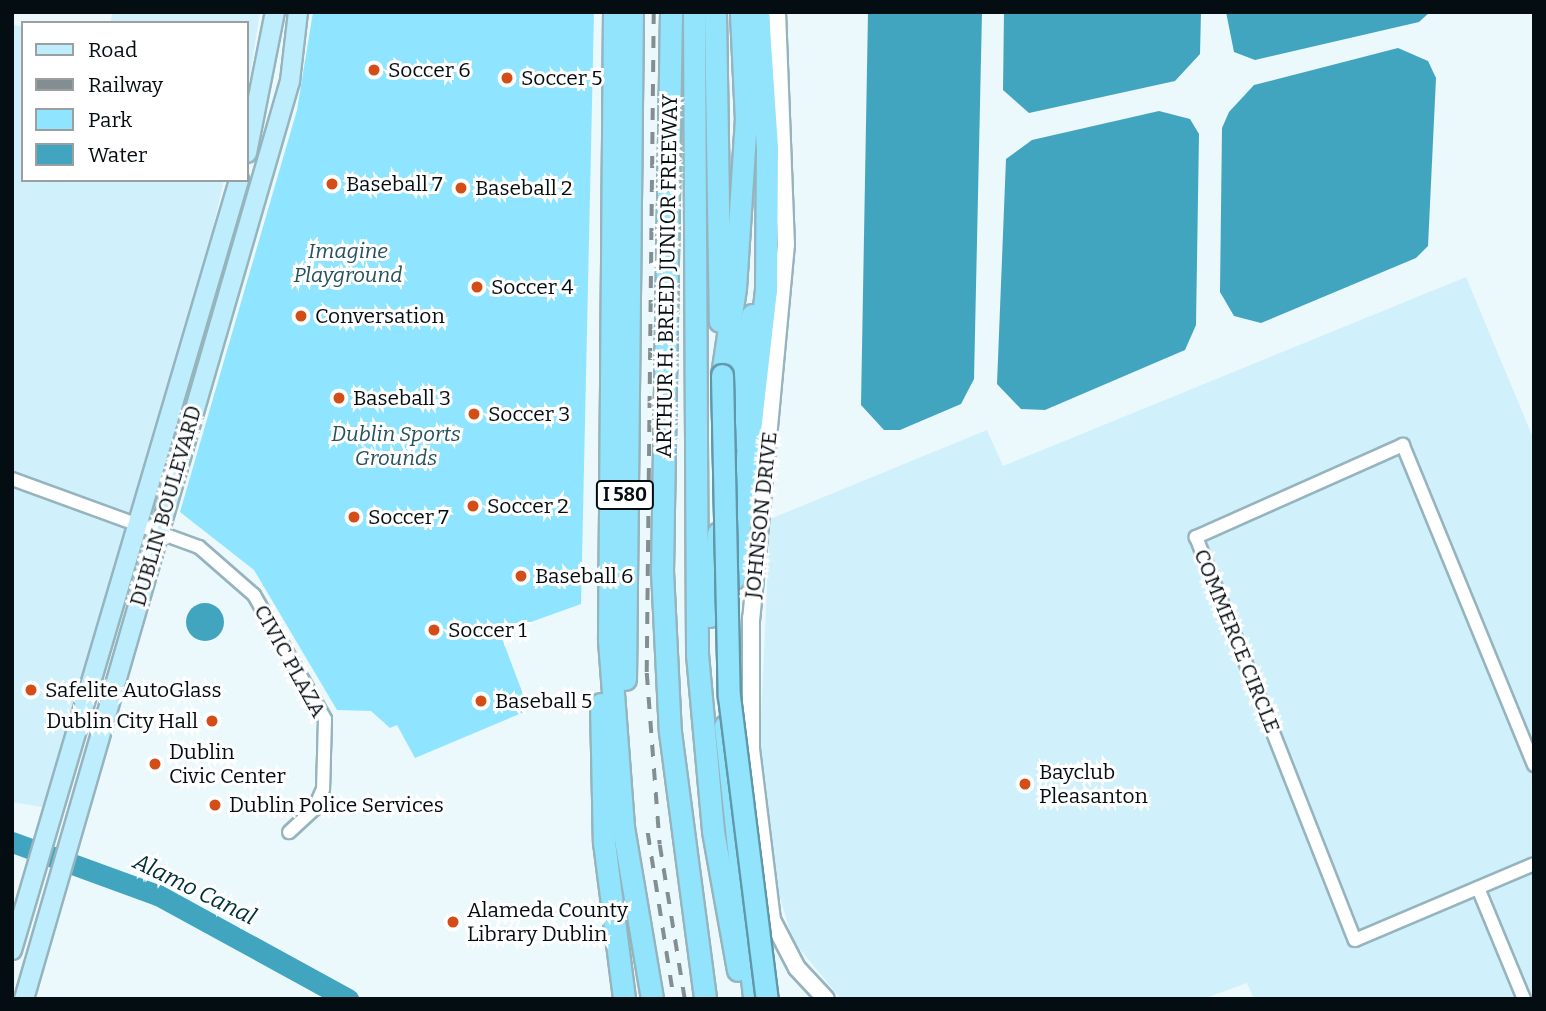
<!DOCTYPE html>
<html>
<head>
<meta charset="utf-8">
<style>
	body { margin:0 }
	#map { position:relative; width:1546px; height:1011px; overflow:hidden; background:#ebf8fc; font-family:Bitter,serif }
	div>[style] { position:absolute }
	.built>* { inset:0; background:#d0f1fc }
	.green>* { inset:0; background:#8fe5ff }
	.water>* { inset:0; background:#42a5c0 }
	.round { border-radius:50% }
	.river>* { height:21px; margin:-10.5px; padding:0 10.5px; transform-origin:10.5px; border-radius:10.5px; background:#42a5c0 }
	.roads { filter:drop-shadow(2px 0 #95b4be) drop-shadow(-2px 0 #95b4be) drop-shadow(0 2px #95b4be) drop-shadow(0 -2px #95b4be) }
	.street>* { height:12px; margin:-6px; padding:0 6px; transform-origin:6px; border-radius:6px; background:#fff }
	.secondary>* { height:16px; margin:-8px; padding:0 8px; transform-origin:8px; border-radius:8px; background:#fff }
	.primary>* { height:18px; margin:-9px; padding:0 9px; transform-origin:9px; border-radius:9px; background:#beeefd }
	.highway>* { height:21px; margin:-10.5px; padding:0 10.5px; transform-origin:10.5px; border-radius:10.5px; background:#92e3fc }
	.rail>* { height:3.5px; margin-top:-1.75px; transform-origin:0; background:repeating-linear-gradient(90deg,#828e92 0 12px,transparent 0 24px) }
	.bridges { filter:drop-shadow(2px 0 #6098aa) drop-shadow(-2px 0 #6098aa) drop-shadow(0 2px #6098aa) drop-shadow(0 -2px #6098aa) }
	.highway-bridge>* { height:21px; margin:-10.5px; padding:0 10.5px; transform-origin:10.5px; border-radius:10.5px; background:#92e3fc }
	.dots>* { width:19px; height:19px; translate:-50% -50%; box-sizing:border-box; border:4px solid #fff; border-radius:50% }
	span { translate:-50% -50%; white-space:nowrap; text-align:center; line-height:1.15; -webkit-text-stroke:6px #fff; paint-order:stroke }
	.shield-label span { padding:2px 5px; background:#fff; border:2px solid; border-radius:5px; -webkit-text-stroke-width:0 }
	.shield-label { font-size:19px; color:#040e12; font-weight:700 }
	.poi-label { font-size:21px; color:#040e12 }
	.left { translate:0 -50%; text-align:left }
	.right { translate:-100% -50%; text-align:right }
	.park-label { font-size:21px; color:#26515d; font-style:italic }
	.street-label { font-size:21px; color:#040e12 }
	.water-label { font-size:23px; color:#002f3a; font-style:italic }
	.frame { position:absolute; inset:0; border:14px solid #040e12; pointer-events:none }
	.legend { position:absolute; left:21px; top:21px; width:228px; height:161px; box-sizing:border-box; background:#fff; border:2px solid #9b9fa0; margin:0; padding:9px 12px; list-style:none; font-size:21px; color:#040e12 }
	.legend li { display:flex; align-items:center; gap:14px; height:35px }
	.legend b { width:35px; border:2px solid #9b9fa0 }
</style>
</head>
<body>
<div id="map">
	<div class="built">
		<div style="clip-path:polygon(113px 12px,260px 12px,247px 94px,247px 23px,110px 23px)"></div>
		<div style="clip-path:polygon(12px 24px,23px 27px,23px 180px,224px 180px,169px 417px,54px 809px,12px 802px)"></div>
		<div style="clip-path:polygon(1466px 277px,1534px 440px,1534px 999px,1254px 999px,1247px 983px,1203px 999px,841px 999px,793px 941px,775px 881px,760px 742px,770px 519px,987px 430px,1003px 466px)"></div>
	</div>
	<div class="green">
		<div style="clip-path:polygon(313px 12px,594px 12px,581px 604px,500px 633px,529px 710px,415px 758px,397px 725px,390px 728px,371px 711px,337px 710px,254px 570px,180px 512px,297px 110px)"></div>
	</div>
	<div class="water">
		<div style="clip-path:polygon(868px 12px,982px 12px,974px 379px,961px 404px,900px 430px,884px 430px,861px 405px)"></div>
		<div style="clip-path:polygon(1004px 12px,1201px 12px,1200px 54px,1175px 81px,1029px 113px,1003px 90px)"></div>
		<div style="clip-path:polygon(1226px 12px,1430px 12px,1419px 22px,1255px 60px,1234px 52px)"></div>
		<div style="clip-path:polygon(1398px 48px,1428px 61px,1436px 78px,1428px 246px,1416px 258px,1261px 323px,1234px 316px,1220px 292px,1222px 128px,1229px 112px,1254px 85px)"></div>
		<div style="clip-path:polygon(1159px 111px,1190px 119px,1199px 134px,1196px 325px,1185px 350px,1045px 410px,1021px 409px,997px 384px,1006px 159px,1032px 140px)"></div>
		<div class="round" style="left:186px;top:603px;width:38px;height:38px"></div>
	</div>
	<div class="river">
		<div style="left:12px;top:842px;width:155px;rotate:20deg"></div>
		<div style="left:158px;top:895px;width:217px;rotate:28.7deg"></div>
	</div>
	<div class="roads">
		<div class="street">
			<div style="left:12px;top:479px;width:199px;rotate:20deg"></div>
			<div style="left:199px;top:547px;width:73px;rotate:41.1deg"></div>
			<div style="left:254px;top:595px;width:143px;rotate:60.2deg"></div>
			<div style="left:325px;top:719px;width:70px;rotate:91.6deg"></div>
			<div style="left:323px;top:789px;width:22px;rotate:114deg"></div>
			<div style="left:314px;top:809px;width:34px;rotate:137deg"></div>
			<div style="left:1534px;top:765px;width:346px;rotate:-112.3deg"></div>
			<div style="left:1403px;top:445px;width:227px;rotate:156deg"></div>
			<div style="left:1196px;top:537px;width:433px;rotate:68.5deg"></div>
			<div style="left:1355px;top:940px;width:194px;rotate:-23deg"></div>
			<div style="left:1478px;top:888px;width:120px;rotate:67.5deg"></div>
		</div>
		<div class="secondary">
			<div style="left:777px;top:12px;width:232px;rotate:87.8deg"></div>
			<div style="left:786px;top:244px;width:376px;rotate:95.3deg"></div>
			<div style="left:751px;top:618px;width:131px;rotate:90deg"></div>
			<div style="left:751px;top:749px;width:172px;rotate:83deg"></div>
			<div style="left:772px;top:920px;width:54px;rotate:62.5deg"></div>
			<div style="left:797px;top:968px;width:42px;rotate:46.9deg"></div>
		</div>
		<div class="primary">
			<div style="left:247px;top:153px;width:144px;rotate:-78.8deg"></div>
			<div style="left:12px;top:950px;width:803px;rotate:-73.57deg"></div>
			<div style="left:24px;top:999px;width:956px;rotate:-73.84deg"></div>
			<div style="left:290px;top:81px;width:69px;rotate:-83.4deg"></div>
		</div>
		<div class="highway">
			<div style="left:614px;top:12px;width:628px;rotate:90.46deg"></div>
			<div style="left:609px;top:640px;width:188px;rotate:85.7deg"></div>
			<div style="left:623px;top:827px;width:174px;rotate:80.4deg"></div>
			<div style="left:671px;top:12px;width:559px;rotate:90.92deg"></div>
			<div style="left:662px;top:571px;width:161px;rotate:87.2deg"></div>
			<div style="left:670px;top:732px;width:269px;rotate:82.5deg"></div>
			<div style="left:694px;top:12px;width:642px;rotate:89.73deg"></div>
			<div style="left:697px;top:654px;width:178px;rotate:84.8deg"></div>
			<div style="left:713px;top:831px;width:141px;rotate:79.8deg"></div>
			<div style="left:715px;top:12px;width:309px;rotate:89.1deg"></div>
			<div style="left:722px;top:375px;width:88px;rotate:-81.5deg"></div>
			<div style="left:735px;top:288px;width:168px;rotate:-86.3deg"></div>
			<div style="left:746px;top:120px;width:108px;rotate:-92.7deg"></div>
			<div style="left:729px;top:442px;width:129px;rotate:-79.7deg"></div>
			<div style="left:733px;top:579px;width:291px;rotate:-83.5deg"></div>
			<div style="left:766px;top:290px;width:142px;rotate:-89.6deg"></div>
			<div style="left:767px;top:148px;width:136px;rotate:-93.8deg"></div>
			<div style="left:710px;top:616px;width:83px;rotate:-84.5deg"></div>
			<div style="left:625px;top:679px;width:667px;rotate:-89.4deg"></div>
			<div style="left:601px;top:704px;width:138px;rotate:88.8deg"></div>
			<div style="left:604px;top:842px;width:158px;rotate:82.7deg"></div>
			<div style="left:725px;top:726px;width:275px;rotate:83.9deg"></div>
		</div>
	</div>
	<div class="rail">
		<div style="left:654px;top:12px;width:661px;rotate:90.61deg"></div>
		<div style="left:647px;top:673px;width:172px;rotate:85.7deg"></div>
		<div style="left:660px;top:845px;width:156px;rotate:80.8deg"></div>
		<div style="left:648px;top:833px;width:168px;rotate:81.1deg"></div>
	</div>
	<div class="bridges">
		<div class="highway-bridge">
			<div style="left:722px;top:375px;width:321px;rotate:88.8deg"></div>
			<div style="left:729px;top:696px;width:305px;rotate:82.9deg"></div>
		</div>
	</div>
	<div class="dots">
		<div style="left:374px;top:70px;background:#d44d17"></div>
		<div style="left:507px;top:78px;background:#d44d17"></div>
		<div style="left:332px;top:184px;background:#d44d17"></div>
		<div style="left:461px;top:188px;background:#d44d17"></div>
		<div style="left:477px;top:287px;background:#d44d17"></div>
		<div style="left:301px;top:316px;background:#d44d17"></div>
		<div style="left:339px;top:398px;background:#d44d17"></div>
		<div style="left:474px;top:414px;background:#d44d17"></div>
		<div style="left:473px;top:506px;background:#d44d17"></div>
		<div style="left:354px;top:517px;background:#d44d17"></div>
		<div style="left:521px;top:576px;background:#d44d17"></div>
		<div style="left:434px;top:630px;background:#d44d17"></div>
		<div style="left:31px;top:690px;background:#d44d17"></div>
		<div style="left:481px;top:701px;background:#d44d17"></div>
		<div style="left:212px;top:721px;background:#d44d17"></div>
		<div style="left:155px;top:764px;background:#d44d17"></div>
		<div style="left:1025px;top:784px;background:#d44d17"></div>
		<div style="left:215px;top:805px;background:#d44d17"></div>
		<div style="left:453px;top:922px;background:#d44d17"></div>
	</div>
	<div class="shield-label">
		<span style="left:625px;top:495px">I 580</span>
	</div>
	<div class="poi-label">
		<span class="left" style="left:388px;top:70px">Soccer 6</span>
		<span class="left" style="left:521px;top:78px">Soccer 5</span>
		<span class="left" style="left:346px;top:184px">Baseball 7</span>
		<span class="left" style="left:475px;top:188px">Baseball 2</span>
		<span class="left" style="left:491px;top:287px">Soccer 4</span>
		<span class="left" style="left:315px;top:316px">Conversation</span>
		<span class="left" style="left:353px;top:398px">Baseball 3</span>
		<span class="left" style="left:488px;top:414px">Soccer 3</span>
		<span class="left" style="left:487px;top:506px">Soccer 2</span>
		<span class="left" style="left:368px;top:517px">Soccer 7</span>
		<span class="left" style="left:535px;top:576px">Baseball 6</span>
		<span class="left" style="left:448px;top:630px">Soccer 1</span>
		<span class="left" style="left:45px;top:690px">Safelite AutoGlass</span>
		<span class="left" style="left:495px;top:701px">Baseball 5</span>
		<span class="right" style="left:198px;top:721px">Dublin City Hall</span>
		<span class="left" style="left:169px;top:764px">Dublin<br>Civic Center</span>
		<span class="left" style="left:1039px;top:784px">Bayclub<br>Pleasanton</span>
		<span class="left" style="left:229px;top:805px">Dublin Police Services</span>
		<span class="left" style="left:467px;top:922px">Alameda County<br>Library Dublin</span>
	</div>
	<div class="park-label">
		<span style="left:348px;top:263px">Imagine<br>Playground</span>
		<span style="left:396px;top:446px">Dublin Sports<br>Grounds</span>
	</div>
	<div class="street-label">
		<span style="left:667px;top:276px;rotate:-89deg">ARTHUR H. BREED JUNIOR FREEWAY</span>
		<span style="left:166px;top:506px;rotate:-74deg">DUBLIN BOULEVARD</span>
		<span style="left:761px;top:515px;rotate:-84deg">JOHNSON DRIVE</span>
		<span style="left:1237px;top:641px;rotate:68deg">COMMERCE CIRCLE</span>
		<span style="left:290px;top:661px;rotate:61deg">CIVIC PLAZA</span>
	</div>
	<div class="water-label">
		<span style="left:195px;top:889px;rotate:26deg">Alamo Canal</span>
	</div>
	<div class="frame"></div>
	<ul class="legend">
	<li><b style="height:9px;background:#beeefd"></b>Road</li>
	<li><b style="height:9px;background:#828e92"></b>Railway</li>
	<li><b style="height:19px;background:#8fe5ff"></b>Park</li>
	<li><b style="height:19px;background:#42a5c0"></b>Water</li>
	</ul>
</div>
</body>
</html>
